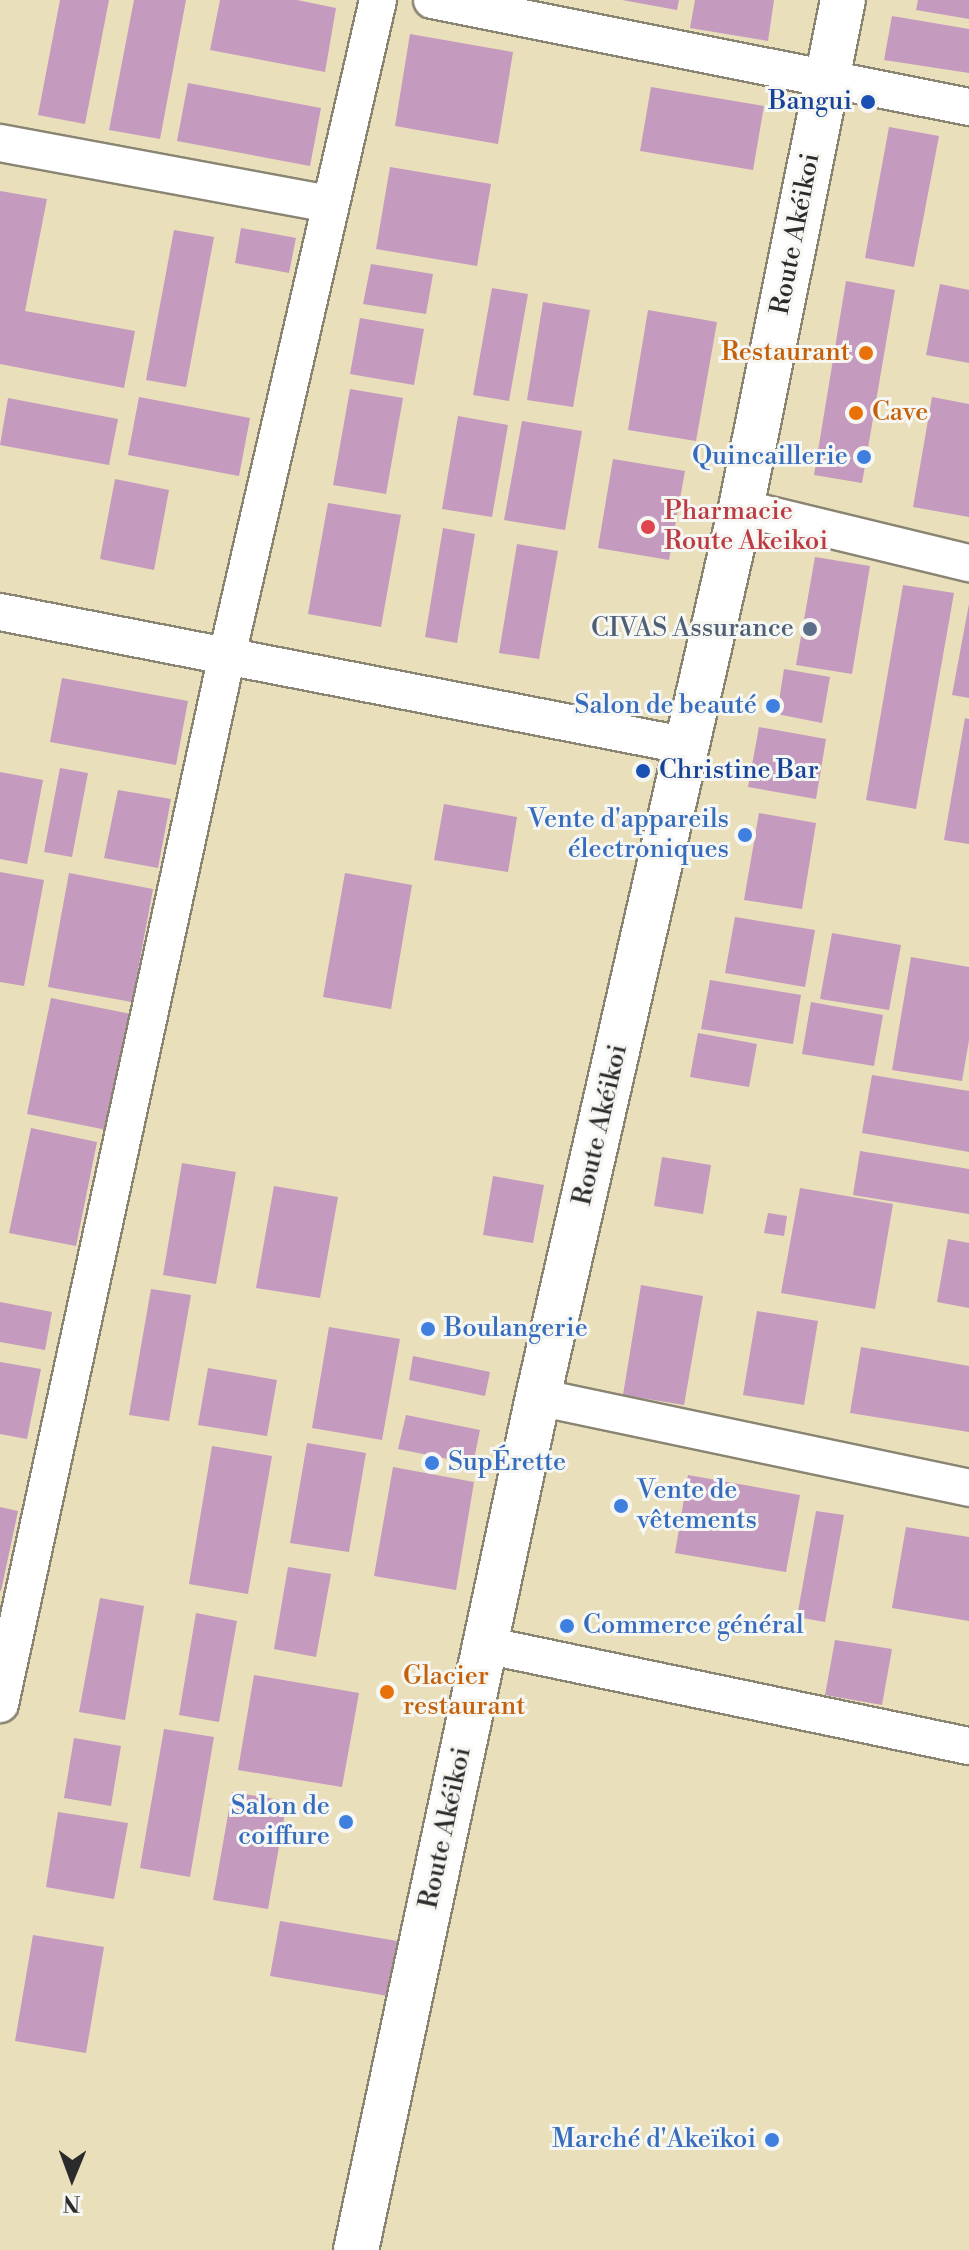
<!DOCTYPE html>
<html>
<head>
<meta charset="utf-8">
<style>
	body { margin:0 }
	#map { position:relative; width:969px; height:2250px; overflow:hidden; background:#e9dfbb; font-family:"Libre Bodoni",serif }
	div>[style] { position:absolute }
	.building>* { inset:0; background:#c49abe }
	.roads { filter:drop-shadow(2px 0 #8a8573) drop-shadow(-2px 0 #8a8573) drop-shadow(0 2px #8a8573) drop-shadow(0 -2px #8a8573) }
	.minor>* { height:36px; margin:-18px; padding:0 18px; transform-origin:18px; border-radius:18px; background:#fff }
	.tertiary>* { height:44px; margin:-22px; padding:0 22px; transform-origin:22px; border-radius:22px; background:#fff }
	.dots>* { width:22px; height:22px; translate:-50% -50%; box-sizing:border-box; border:4px solid #f6f6f2; border-radius:50% }
	span { translate:-50% -50%; white-space:nowrap; text-align:center; line-height:1.15; -webkit-text-stroke:6px #f6f6f2; paint-order:stroke }
	.transit-label { font-size:26px; color:#164399 }
	.right { translate:-100% -50%; text-align:right }
	.left { translate:0 -50%; text-align:left }
	.street-label { font-size:26px; color:#2b2b2b }
	.food-label { font-size:26px; color:#c56008 }
	.shop-label { font-size:26px; color:#366cbe }
	.health-label { font-size:26px; color:#be3a42 }
	.service-label { font-size:26px; color:#4e5e75 }
	.north { position:absolute; left:32px; top:2138px; width:80px; height:80px; -webkit-text-stroke:6px #f6f6f2; paint-order:stroke; rotate:181deg; font-size:22px; font-weight:700; line-height:32px; text-align:center; color:#2b2b2b }
	.north::after { content:''; display:block; margin:auto; width:28px; height:36px; background:#2b2b2b; clip-path:polygon(50% 0,100% 100%,50% 72%,0 100%) }
</style>
</head>
<body>
<div id="map">
	<div class="building">
		<div style="clip-path:polygon(60px 0,109px 0,85px 124px,38px 115px)"></div>
		<div style="clip-path:polygon(134px 0,186px 0,160px 139px,109px 130px)"></div>
		<div style="clip-path:polygon(220px 0,297px 0,336px 8px,325px 72px,210px 50px)"></div>
		<div style="clip-path:polygon(622px 0,679px 0,677px 10px)"></div>
		<div style="clip-path:polygon(695px 0,774px 0,768px 41px,690px 28px)"></div>
		<div style="clip-path:polygon(918px 0,969px 0,969px 19px,916px 10px)"></div>
		<div style="clip-path:polygon(892px 16px,969px 29px,969px 73px,884px 60px)"></div>
		<div style="clip-path:polygon(410px 34px,513px 52px,498px 144px,395px 126px)"></div>
		<div style="clip-path:polygon(188px 83px,321px 108px,310px 166px,177px 141px)"></div>
		<div style="clip-path:polygon(651px 87px,764px 106px,753px 170px,640px 151px)"></div>
		<div style="clip-path:polygon(889px 127px,939px 136px,914px 267px,865px 258px)"></div>
		<div style="clip-path:polygon(390px 167px,491px 184px,477px 266px,376px 249px)"></div>
		<div style="clip-path:polygon(0 191px,47px 199px,25px 311px,135px 331px,124px 388px,0 364px)"></div>
		<div style="clip-path:polygon(241px 228px,296px 238px,289px 273px,235px 263px)"></div>
		<div style="clip-path:polygon(174px 230px,214px 237px,186px 387px,146px 380px)"></div>
		<div style="clip-path:polygon(371px 264px,433px 274px,426px 314px,363px 304px)"></div>
		<div style="clip-path:polygon(846px 281px,895px 290px,862px 483px,814px 475px)"></div>
		<div style="clip-path:polygon(940px 284px,969px 290px,969px 363px,926px 355px)"></div>
		<div style="clip-path:polygon(492px 288px,528px 294px,509px 401px,473px 395px)"></div>
		<div style="clip-path:polygon(543px 302px,590px 310px,573px 407px,527px 400px)"></div>
		<div style="clip-path:polygon(648px 310px,717px 322px,696px 441px,628px 430px)"></div>
		<div style="clip-path:polygon(360px 318px,424px 329px,414px 385px,350px 374px)"></div>
		<div style="clip-path:polygon(350px 389px,403px 398px,386px 494px,333px 485px)"></div>
		<div style="clip-path:polygon(139px 397px,250px 418px,239px 476px,128px 455px)"></div>
		<div style="clip-path:polygon(932px 397px,969px 404px,969px 517px,913px 507px)"></div>
		<div style="clip-path:polygon(8px 398px,118px 419px,109px 465px,0 445px)"></div>
		<div style="clip-path:polygon(458px 416px,508px 425px,492px 517px,442px 509px)"></div>
		<div style="clip-path:polygon(522px 421px,582px 431px,565px 530px,504px 520px)"></div>
		<div style="clip-path:polygon(613px 459px,685px 471px,669px 560px,598px 548px)"></div>
		<div style="clip-path:polygon(115px 479px,169px 490px,154px 570px,100px 559px)"></div>
		<div style="clip-path:polygon(328px 503px,401px 515px,381px 627px,308px 614px)"></div>
		<div style="clip-path:polygon(443px 528px,475px 534px,457px 643px,425px 637px)"></div>
		<div style="clip-path:polygon(517px 544px,558px 551px,539px 659px,499px 653px)"></div>
		<div style="clip-path:polygon(815px 557px,870px 566px,852px 674px,796px 665px)"></div>
		<div style="clip-path:polygon(903px 585px,954px 593px,916px 809px,866px 800px)"></div>
		<div style="clip-path:polygon(969px 604px,969px 698px,952px 695px)"></div>
		<div style="clip-path:polygon(784px 669px,830px 677px,822px 723px,777px 714px)"></div>
		<div style="clip-path:polygon(62px 678px,188px 701px,176px 765px,50px 742px)"></div>
		<div style="clip-path:polygon(965px 718px,969px 719px,969px 844px,944px 840px)"></div>
		<div style="clip-path:polygon(759px 727px,826px 739px,816px 799px,748px 787px)"></div>
		<div style="clip-path:polygon(60px 768px,88px 773px,72px 857px,44px 852px)"></div>
		<div style="clip-path:polygon(0 772px,43px 780px,27px 864px,0 859px)"></div>
		<div style="clip-path:polygon(118px 790px,171px 799px,158px 868px,104px 858px)"></div>
		<div style="clip-path:polygon(444px 804px,517px 817px,508px 872px,434px 860px)"></div>
		<div style="clip-path:polygon(759px 813px,816px 823px,802px 909px,744px 900px)"></div>
		<div style="clip-path:polygon(0 872px,44px 880px,24px 986px,0 982px)"></div>
		<div style="clip-path:polygon(69px 873px,153px 889px,132px 1002px,48px 987px)"></div>
		<div style="clip-path:polygon(345px 873px,412px 885px,391px 1009px,323px 997px)"></div>
		<div style="clip-path:polygon(735px 917px,815px 930px,805px 987px,725px 973px)"></div>
		<div style="clip-path:polygon(832px 933px,901px 945px,889px 1010px,820px 999px)"></div>
		<div style="clip-path:polygon(911px 957px,969px 967px,969px 1040px,962px 1081px,892px 1070px)"></div>
		<div style="clip-path:polygon(710px 980px,801px 995px,793px 1044px,701px 1029px)"></div>
		<div style="clip-path:polygon(51px 998px,131px 1014px,107px 1130px,27px 1114px)"></div>
		<div style="clip-path:polygon(811px 1002px,883px 1015px,874px 1066px,802px 1054px)"></div>
		<div style="clip-path:polygon(698px 1033px,757px 1044px,749px 1087px,690px 1077px)"></div>
		<div style="clip-path:polygon(872px 1075px,969px 1091px,969px 1152px,862px 1133px)"></div>
		<div style="clip-path:polygon(31px 1128px,97px 1142px,76px 1246px,9px 1233px)"></div>
		<div style="clip-path:polygon(860px 1151px,969px 1169px,969px 1214px,853px 1195px)"></div>
		<div style="clip-path:polygon(662px 1157px,711px 1165px,703px 1214px,654px 1206px)"></div>
		<div style="clip-path:polygon(182px 1163px,236px 1172px,216px 1284px,163px 1275px)"></div>
		<div style="clip-path:polygon(493px 1176px,544px 1185px,533px 1243px,483px 1235px)"></div>
		<div style="clip-path:polygon(274px 1186px,338px 1197px,320px 1298px,256px 1288px)"></div>
		<div style="clip-path:polygon(800px 1188px,893px 1204px,875px 1309px,781px 1293px)"></div>
		<div style="clip-path:polygon(768px 1213px,787px 1216px,784px 1236px,764px 1233px)"></div>
		<div style="clip-path:polygon(948px 1239px,969px 1243px,969px 1308px,937px 1302px)"></div>
		<div style="clip-path:polygon(641px 1285px,703px 1296px,684px 1405px,623px 1395px)"></div>
		<div style="clip-path:polygon(151px 1289px,191px 1295px,169px 1421px,129px 1415px)"></div>
		<div style="clip-path:polygon(0 1302px,52px 1312px,45px 1350px,0 1342px)"></div>
		<div style="clip-path:polygon(757px 1311px,818px 1321px,804px 1405px,743px 1395px)"></div>
		<div style="clip-path:polygon(329px 1327px,400px 1339px,382px 1440px,312px 1428px)"></div>
		<div style="clip-path:polygon(861px 1347px,969px 1366px,969px 1432px,850px 1413px)"></div>
		<div style="clip-path:polygon(413px 1356px,490px 1372px,485px 1396px,409px 1380px)"></div>
		<div style="clip-path:polygon(0 1362px,41px 1369px,27px 1439px,0 1434px)"></div>
		<div style="clip-path:polygon(208px 1368px,277px 1380px,267px 1436px,198px 1425px)"></div>
		<div style="clip-path:polygon(406px 1415px,480px 1430px,473px 1464px,398px 1449px)"></div>
		<div style="clip-path:polygon(307px 1443px,366px 1453px,349px 1552px,290px 1543px)"></div>
		<div style="clip-path:polygon(212px 1446px,272px 1456px,248px 1594px,189px 1584px)"></div>
		<div style="clip-path:polygon(393px 1467px,474px 1482px,456px 1590px,374px 1576px)"></div>
		<div style="clip-path:polygon(688px 1475px,800px 1495px,786px 1572px,675px 1553px)"></div>
		<div style="clip-path:polygon(0 1507px,18px 1511px,1px 1591px,0 1591px)"></div>
		<div style="clip-path:polygon(816px 1511px,844px 1515px,825px 1622px,797px 1617px)"></div>
		<div style="clip-path:polygon(906px 1527px,969px 1537px,969px 1621px,892px 1608px)"></div>
		<div style="clip-path:polygon(288px 1567px,331px 1574px,316px 1657px,274px 1649px)"></div>
		<div style="clip-path:polygon(100px 1598px,144px 1606px,125px 1720px,79px 1712px)"></div>
		<div style="clip-path:polygon(196px 1613px,237px 1621px,219px 1722px,179px 1715px)"></div>
		<div style="clip-path:polygon(835px 1640px,892px 1649px,882px 1705px,825px 1695px)"></div>
		<div style="clip-path:polygon(254px 1675px,359px 1693px,342px 1787px,238px 1770px)"></div>
		<div style="clip-path:polygon(164px 1729px,214px 1737px,190px 1877px,140px 1868px)"></div>
		<div style="clip-path:polygon(74px 1738px,121px 1746px,111px 1806px,64px 1798px)"></div>
		<div style="clip-path:polygon(232px 1792px,287px 1801px,268px 1909px,213px 1900px)"></div>
		<div style="clip-path:polygon(58px 1812px,128px 1823px,114px 1899px,46px 1887px)"></div>
		<div style="clip-path:polygon(280px 1921px,403px 1942px,394px 1997px,270px 1976px)"></div>
		<div style="clip-path:polygon(33px 1935px,104px 1947px,86px 2053px,15px 2041px)"></div>
	</div>
	<div class="roads">
		<div class="minor">
			<div style="left:432px;top:0;width:548px;rotate:11.27deg"></div>
			<div style="left:0;top:143px;width:334px;rotate:10.5deg"></div>
			<div style="left:741px;top:508px;width:235px;rotate:13.6deg"></div>
			<div style="left:0;top:612px;width:701px;rotate:11.02deg"></div>
			<div style="left:538px;top:1397px;width:441px;rotate:11.9deg"></div>
			<div style="left:485px;top:1645px;width:494px;rotate:11.8deg"></div>
			<div style="left:0;top:1704px;width:1068px;rotate:-77.79deg"></div>
			<div style="left:226px;top:660px;width:677px;rotate:-77.03deg"></div>
		</div>
		<div class="tertiary">
			<div style="left:356px;top:2250px;width:872px;rotate:-77.96deg"></div>
			<div style="left:538px;top:1397px;width:912px;rotate:-77.14deg"></div>
			<div style="left:741px;top:508px;width:518px;rotate:-78.65deg"></div>
		</div>
	</div>
	<div class="dots">
		<div style="left:868px;top:102px;background:#1a4fb4"></div>
		<div style="left:866px;top:353px;background:#e8710a"></div>
		<div style="left:856px;top:413px;background:#e8710a"></div>
		<div style="left:864px;top:457px;background:#3f7fe0"></div>
		<div style="left:648px;top:527px;background:#e0444e"></div>
		<div style="left:810px;top:629px;background:#5c6f8a"></div>
		<div style="left:773px;top:706px;background:#3f7fe0"></div>
		<div style="left:643px;top:771px;background:#1a4fb4"></div>
		<div style="left:745px;top:835px;background:#3f7fe0"></div>
		<div style="left:428px;top:1329px;background:#3f7fe0"></div>
		<div style="left:432px;top:1463px;background:#3f7fe0"></div>
		<div style="left:621px;top:1506px;background:#3f7fe0"></div>
		<div style="left:567px;top:1626px;background:#3f7fe0"></div>
		<div style="left:387px;top:1692px;background:#e8710a"></div>
		<div style="left:346px;top:1822px;background:#3f7fe0"></div>
		<div style="left:772px;top:2140px;background:#3f7fe0"></div>
	</div>
	<div class="transit-label">
		<span class="right" style="left:852px;top:102px">Bangui</span>
		<span class="left" style="left:659px;top:771px">Christine Bar</span>
	</div>
	<div class="street-label">
		<span style="left:796px;top:234px;rotate:-79deg">Route Akéikoi</span>
		<span style="left:601px;top:1125px;rotate:-77deg">Route Akéikoi</span>
		<span style="left:446px;top:1828px;rotate:-78deg">Route Akéikoi</span>
	</div>
	<div class="food-label">
		<span class="right" style="left:850px;top:353px">Restaurant</span>
		<span class="left" style="left:872px;top:413px">Cave</span>
		<span class="left" style="left:403px;top:1692px">Glacier<br>restaurant</span>
	</div>
	<div class="shop-label">
		<span class="right" style="left:848px;top:457px">Quincaillerie</span>
		<span class="right" style="left:757px;top:706px">Salon de beauté</span>
		<span class="right" style="left:729px;top:835px">Vente d'appareils<br>électroniques</span>
		<span class="left" style="left:444px;top:1329px">Boulangerie</span>
		<span class="left" style="left:448px;top:1463px">SupÉrette</span>
		<span class="left" style="left:637px;top:1506px">Vente de<br>vêtements</span>
		<span class="left" style="left:583px;top:1626px">Commerce général</span>
		<span class="right" style="left:330px;top:1822px">Salon de<br>coiffure</span>
		<span class="right" style="left:756px;top:2140px">Marché d'Akeïkoi</span>
	</div>
	<div class="health-label">
		<span class="left" style="left:664px;top:527px">Pharmacie<br>Route Akeikoi</span>
	</div>
	<div class="service-label">
		<span class="right" style="left:794px;top:629px">CIVAS Assurance</span>
	</div>
	<div class="north">N</div>
</div>
</body>
</html>
